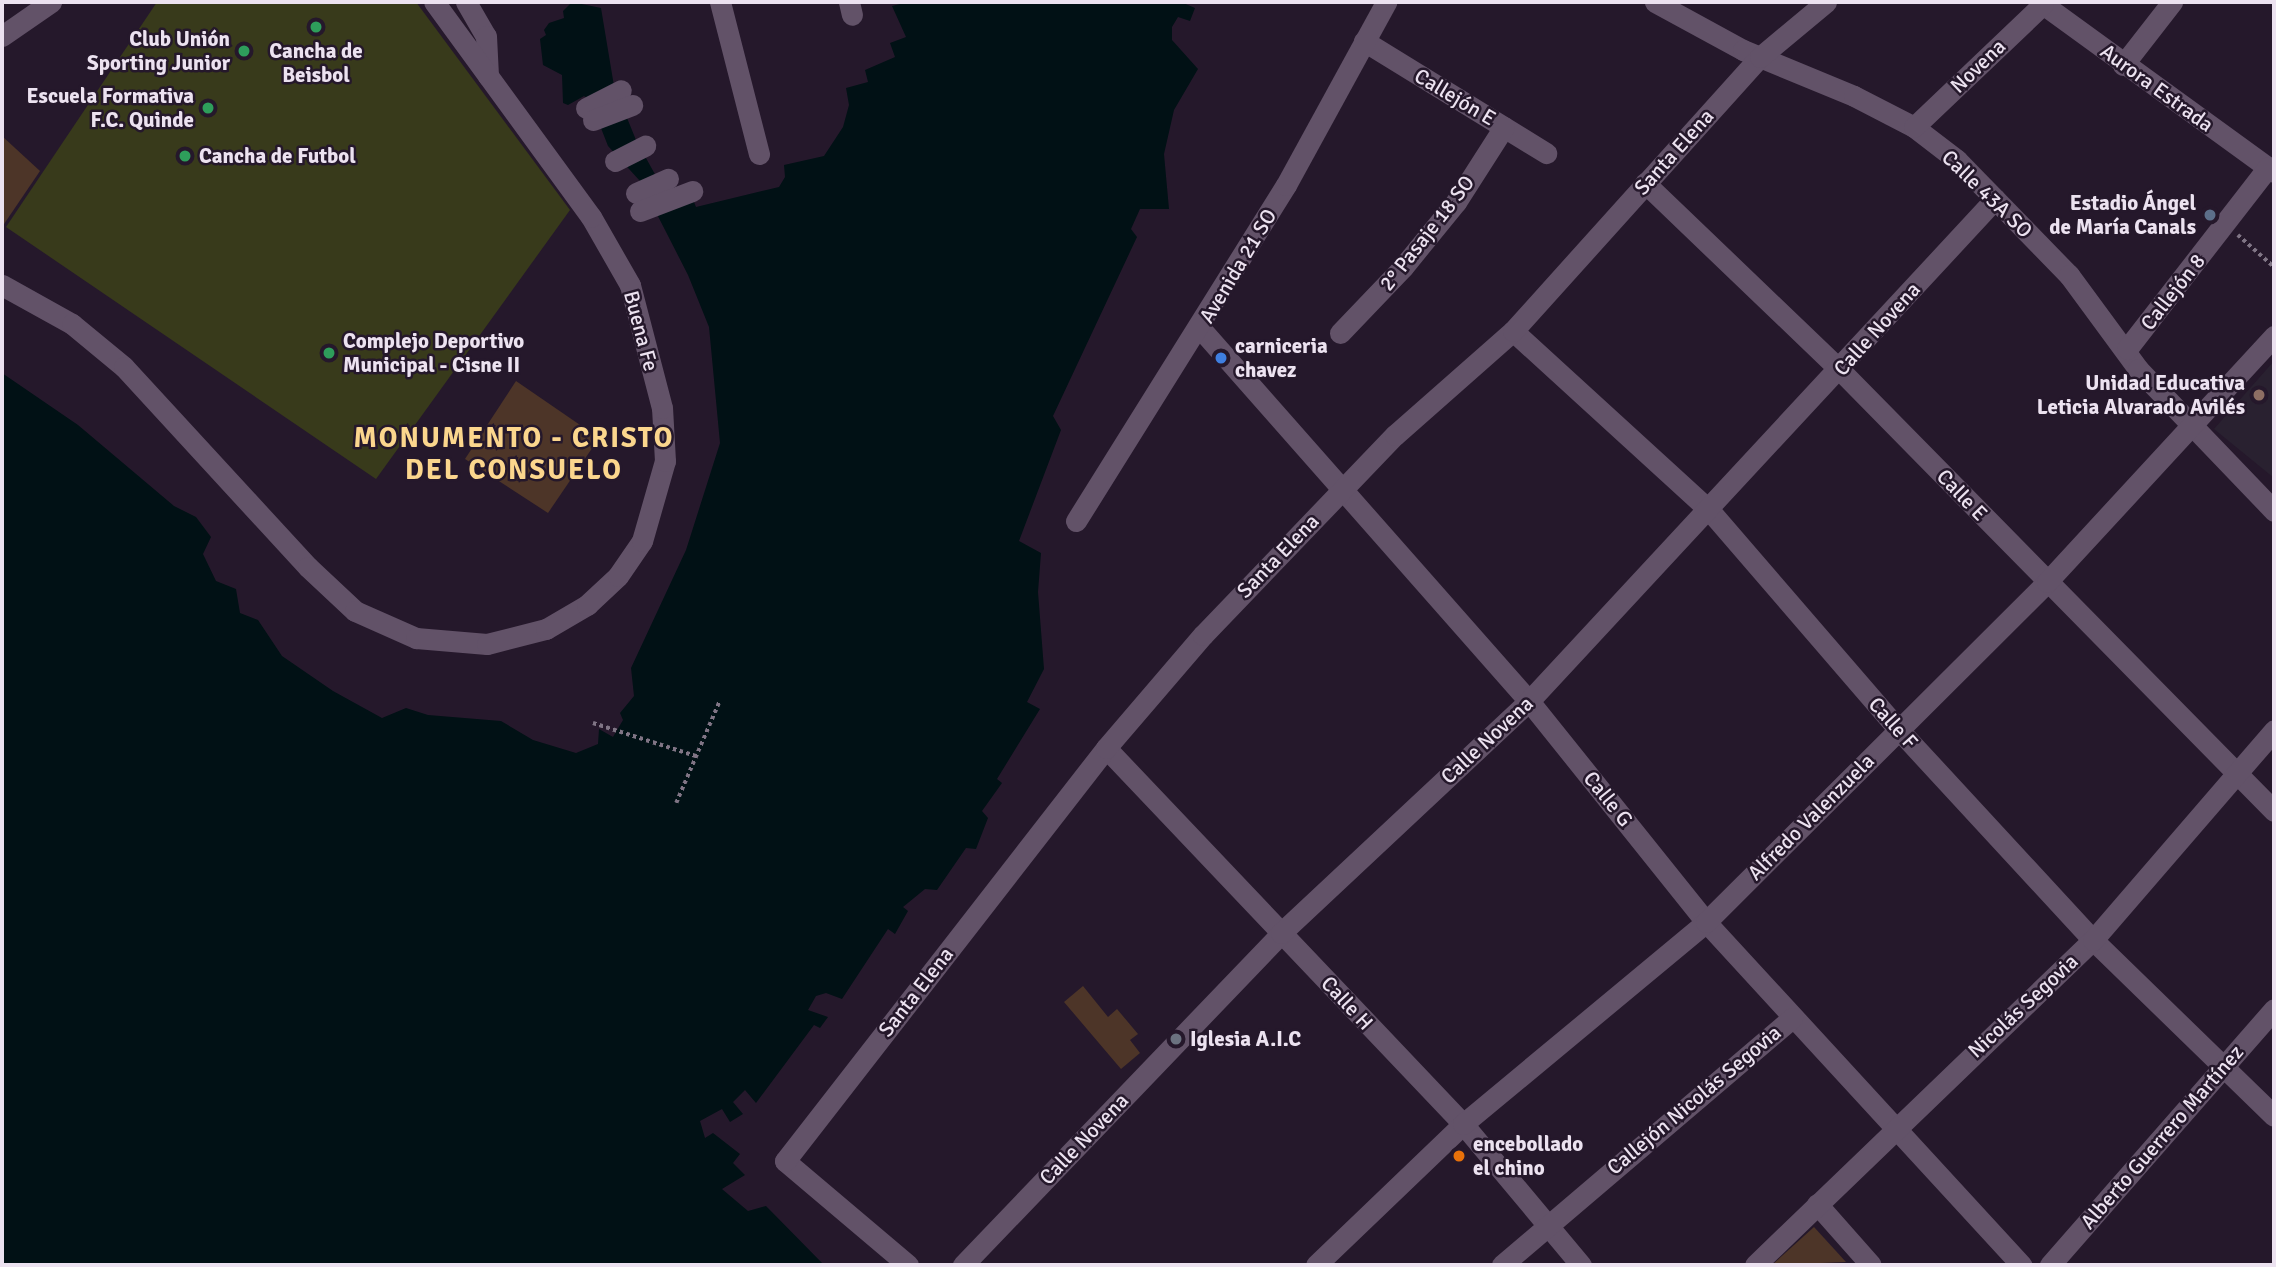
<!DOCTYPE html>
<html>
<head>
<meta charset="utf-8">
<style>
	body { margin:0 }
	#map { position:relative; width:2276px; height:1267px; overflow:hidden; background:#25182b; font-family:Signika,sans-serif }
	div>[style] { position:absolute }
	.education>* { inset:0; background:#292130 }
	.green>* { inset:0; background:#383a1b }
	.water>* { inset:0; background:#011115 }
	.building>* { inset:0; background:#4d3528 }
	.path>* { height:3.5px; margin-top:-1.75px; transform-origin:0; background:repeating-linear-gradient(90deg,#807585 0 3.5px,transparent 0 7px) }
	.street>* { height:21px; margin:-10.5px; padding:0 10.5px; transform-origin:10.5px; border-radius:10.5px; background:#625268 }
	.dots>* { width:19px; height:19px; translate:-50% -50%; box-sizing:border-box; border:4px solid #25182b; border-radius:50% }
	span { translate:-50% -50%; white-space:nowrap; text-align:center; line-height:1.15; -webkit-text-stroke:5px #25182b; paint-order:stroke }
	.poi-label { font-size:21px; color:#ece2f0; font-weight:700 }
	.right { translate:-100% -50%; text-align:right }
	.left { translate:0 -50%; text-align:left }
	.street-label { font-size:21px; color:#ece2f0 }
	.district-label { font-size:28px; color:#fbd68d; font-weight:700; letter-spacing:2px }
	.frame { position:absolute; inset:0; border:4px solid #ece2f0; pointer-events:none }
</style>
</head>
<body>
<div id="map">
	<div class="education">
		<div style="clip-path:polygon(2274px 361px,2274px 478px,2214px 429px)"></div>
	</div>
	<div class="green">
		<div style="clip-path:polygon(157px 2px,416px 2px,570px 210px,376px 479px,6px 227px)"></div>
	</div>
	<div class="water">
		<div style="clip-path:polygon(572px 2px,601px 8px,614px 86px,636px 140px,667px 196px,688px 187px,696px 207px,779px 187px,785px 177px,784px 165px,824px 156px,843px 127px,849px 105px,846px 88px,868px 82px,865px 70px,895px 57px,890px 43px,906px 37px,892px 6px,908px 2px,1181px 2px,1195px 8px,1190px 21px,1178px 17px,1172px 27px,1172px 40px,1198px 69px,1174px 110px,1164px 154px,1169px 209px,1140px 209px,1131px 229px,1137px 237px,1053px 416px,1061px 430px,1019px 541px,1041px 553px,1038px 592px,1044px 669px,1027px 702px,1040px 709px,997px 779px,1002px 783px,982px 811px,988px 818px,976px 849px,966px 848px,937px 890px,925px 889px,903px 907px,908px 911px,895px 934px,888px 929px,842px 999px,826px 993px,816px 996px,808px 1010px,828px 1017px,820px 1028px,814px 1025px,756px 1103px,745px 1090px,733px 1102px,743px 1114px,730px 1122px,722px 1109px,700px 1121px,705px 1138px,713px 1133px,740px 1154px,733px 1163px,745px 1175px,722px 1189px,748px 1211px,766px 1206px,824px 1265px,2px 1265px,2px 373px,78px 425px,174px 506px,196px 517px,211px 537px,203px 554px,216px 581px,236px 589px,240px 613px,258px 620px,282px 656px,333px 691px,382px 718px,406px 708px,428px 715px,501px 721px,533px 740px,576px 753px,598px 744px,599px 729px,613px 737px,623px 720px,620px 713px,634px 696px,631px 668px,686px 550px,720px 443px,709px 327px,688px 275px,640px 181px,608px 146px,590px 100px,584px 96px,568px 105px,563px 103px,562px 75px,543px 65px,540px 39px,546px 35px,544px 30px,549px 23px,564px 18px,563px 11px)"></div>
	</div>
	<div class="building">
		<div style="clip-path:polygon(2px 136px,40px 171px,2px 227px)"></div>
		<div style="clip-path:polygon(516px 381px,599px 438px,548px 513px,465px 459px)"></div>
		<div style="clip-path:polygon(1083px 986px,1108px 1017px,1117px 1009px,1138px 1034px,1130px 1040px,1140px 1053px,1121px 1069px,1064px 1002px)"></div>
		<div style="clip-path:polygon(1814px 1227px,1846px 1262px,1772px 1265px)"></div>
	</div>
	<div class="path">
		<div style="left:2238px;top:235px;width:48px;rotate:41.6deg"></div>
		<div style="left:593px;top:723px;width:108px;rotate:17.8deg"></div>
		<div style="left:676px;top:803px;width:110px;rotate:-66.9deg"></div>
	</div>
	<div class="street">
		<div style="left:466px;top:2px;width:39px;rotate:60deg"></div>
		<div style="left:486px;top:36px;width:40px;rotate:87.1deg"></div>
		<div style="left:720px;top:2px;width:157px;rotate:75.6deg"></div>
		<div style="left:849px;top:2px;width:13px;rotate:77deg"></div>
		<div style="left:1655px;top:2px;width:100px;rotate:28.6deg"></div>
		<div style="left:1743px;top:50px;width:120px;rotate:22.5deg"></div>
		<div style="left:1854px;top:96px;width:68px;rotate:27.3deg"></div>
		<div style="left:1914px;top:127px;width:54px;rotate:37.5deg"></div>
		<div style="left:1957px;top:160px;width:161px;rotate:45.8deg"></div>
		<div style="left:2069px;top:275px;width:117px;rotate:53.7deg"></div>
		<div style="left:2138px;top:369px;width:197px;rotate:46.2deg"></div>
		<div style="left:2040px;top:2px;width:289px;rotate:36deg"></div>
		<div style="left:2px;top:36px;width:60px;rotate:-34.8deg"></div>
		<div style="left:1364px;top:41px;width:214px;rotate:31.6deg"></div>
		<div style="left:2123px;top:65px;width:80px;rotate:-52.1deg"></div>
		<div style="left:586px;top:108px;width:39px;rotate:-27deg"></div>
		<div style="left:593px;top:120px;width:42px;rotate:-21deg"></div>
		<div style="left:1914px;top:127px;width:178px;rotate:-43.6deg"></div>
		<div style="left:615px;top:161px;width:34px;rotate:-27deg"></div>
		<div style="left:1645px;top:183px;width:270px;rotate:43.8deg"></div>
		<div style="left:1840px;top:370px;width:619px;rotate:45.46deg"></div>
		<div style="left:636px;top:193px;width:35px;rotate:-24deg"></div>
		<div style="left:640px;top:211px;width:56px;rotate:-21deg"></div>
		<div style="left:2px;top:285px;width:80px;rotate:29.1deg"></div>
		<div style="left:72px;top:324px;width:67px;rotate:39.6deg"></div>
		<div style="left:124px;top:367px;width:272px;rotate:47.4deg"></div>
		<div style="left:308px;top:567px;width:64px;rotate:43.1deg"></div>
		<div style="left:355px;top:611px;width:67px;rotate:23.9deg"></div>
		<div style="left:416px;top:638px;width:71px;rotate:4.8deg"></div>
		<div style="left:487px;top:644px;width:61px;rotate:-14.3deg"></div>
		<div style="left:546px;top:629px;width:48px;rotate:-30.3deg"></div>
		<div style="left:587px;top:605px;width:42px;rotate:-43.1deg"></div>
		<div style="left:618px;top:576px;width:42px;rotate:-55.6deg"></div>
		<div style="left:642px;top:541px;width:83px;rotate:-74deg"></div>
		<div style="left:665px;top:461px;width:53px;rotate:-93.2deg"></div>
		<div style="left:662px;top:408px;width:127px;rotate:-104.6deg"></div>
		<div style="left:630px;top:285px;width:78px;rotate:-119.8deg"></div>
		<div style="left:591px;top:217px;width:266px;rotate:-126.1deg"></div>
		<div style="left:1200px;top:328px;width:497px;rotate:48.6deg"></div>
		<div style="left:1529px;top:701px;width:283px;rotate:51.3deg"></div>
		<div style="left:1706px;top:922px;width:466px;rotate:47.4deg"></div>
		<div style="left:1513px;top:331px;width:267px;rotate:42.4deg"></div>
		<div style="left:1710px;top:511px;width:289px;rotate:49.2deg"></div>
		<div style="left:1899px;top:730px;width:286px;rotate:47.3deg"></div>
		<div style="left:2093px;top:940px;width:252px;rotate:44.2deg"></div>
		<div style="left:1340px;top:333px;width:91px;rotate:-46.3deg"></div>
		<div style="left:1403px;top:267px;width:84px;rotate:-50.8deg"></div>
		<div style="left:1456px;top:202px;width:89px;rotate:-57.4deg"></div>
		<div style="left:2127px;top:349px;width:230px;rotate:-52.2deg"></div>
		<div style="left:1076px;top:521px;width:396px;rotate:-58deg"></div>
		<div style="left:1286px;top:185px;width:209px;rotate:-61.3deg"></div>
		<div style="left:1106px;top:748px;width:518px;rotate:46.48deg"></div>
		<div style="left:1463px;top:1124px;width:184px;rotate:50.1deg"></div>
		<div style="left:1817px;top:1204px;width:81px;rotate:48.5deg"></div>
		<div style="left:908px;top:1265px;width:161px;rotate:-139.8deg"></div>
		<div style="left:785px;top:1161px;width:523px;rotate:-52.14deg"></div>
		<div style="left:1106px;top:748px;width:149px;rotate:-49.4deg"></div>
		<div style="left:1203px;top:635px;width:277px;rotate:-46.2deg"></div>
		<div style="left:1395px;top:435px;width:157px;rotate:-41.4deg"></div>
		<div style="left:1513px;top:331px;width:369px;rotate:-48deg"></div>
		<div style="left:1760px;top:57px;width:86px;rotate:-39.8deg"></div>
		<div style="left:963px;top:1265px;width:460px;rotate:-46.2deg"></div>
		<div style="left:1281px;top:933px;width:340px;rotate:-43.1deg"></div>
		<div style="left:1529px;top:701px;width:685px;rotate:-47.13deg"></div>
		<div style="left:1316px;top:1265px;width:204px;rotate:-43.8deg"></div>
		<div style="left:1463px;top:1124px;width:316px;rotate:-39.7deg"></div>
		<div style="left:1706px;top:922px;width:482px;rotate:-44.9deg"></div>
		<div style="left:2047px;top:582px;width:335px;rotate:-47.3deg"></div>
		<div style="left:1502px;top:1265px;width:381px;rotate:-40.4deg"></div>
		<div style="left:1755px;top:1265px;width:469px;rotate:-43.9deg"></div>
		<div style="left:2093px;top:940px;width:277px;rotate:-49.2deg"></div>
		<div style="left:2050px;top:1265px;width:340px;rotate:-48.8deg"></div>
	</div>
	<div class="dots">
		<div style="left:316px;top:27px;background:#2e9e5b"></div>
		<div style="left:244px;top:51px;background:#2e9e5b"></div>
		<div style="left:208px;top:108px;background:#2e9e5b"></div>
		<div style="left:185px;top:156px;background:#2e9e5b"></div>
		<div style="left:2210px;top:215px;background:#5c6f8a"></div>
		<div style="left:329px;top:353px;background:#2e9e5b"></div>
		<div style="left:1221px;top:358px;background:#3f7fe0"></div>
		<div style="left:2259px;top:395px;background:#8d6e63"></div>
		<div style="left:1176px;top:1039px;background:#6b7280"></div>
		<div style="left:1459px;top:1156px;background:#e8710a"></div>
	</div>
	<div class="poi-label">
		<span class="right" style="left:230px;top:51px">Club Unión<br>Sporting Junior</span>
		<span style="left:316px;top:63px">Cancha de<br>Beisbol</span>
		<span class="right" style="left:194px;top:108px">Escuela Formativa<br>F.C. Quinde</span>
		<span class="left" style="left:199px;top:156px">Cancha de Futbol</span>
		<span class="right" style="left:2196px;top:215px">Estadio Ángel<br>de María Canals</span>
		<span class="left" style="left:343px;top:353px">Complejo Deportivo<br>Municipal - Cisne II</span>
		<span class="left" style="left:1235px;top:358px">carniceria<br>chavez</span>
		<span class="right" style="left:2245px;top:395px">Unidad Educativa<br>Leticia Alvarado Avilés</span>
		<span class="left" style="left:1190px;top:1039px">Iglesia A.I.C</span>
		<span class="left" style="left:1473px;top:1156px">encebollado<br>el chino</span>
	</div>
	<div class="street-label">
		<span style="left:1978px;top:66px;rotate:-44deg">Novena</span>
		<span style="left:2157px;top:88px;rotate:36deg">Aurora Estrada</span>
		<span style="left:1455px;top:97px;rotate:31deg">Callejón E</span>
		<span style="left:1674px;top:152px;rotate:-48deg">Santa Elena</span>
		<span style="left:1987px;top:194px;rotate:44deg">Calle 43A SO</span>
		<span style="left:1427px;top:233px;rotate:-52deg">2° Pasaje 18 SO</span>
		<span style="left:1238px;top:266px;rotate:-59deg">Avenida 21 SO</span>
		<span style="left:2173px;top:292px;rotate:-52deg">Callejón 8</span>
		<span style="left:1877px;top:329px;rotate:-48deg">Calle Novena</span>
		<span style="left:641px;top:331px;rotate:75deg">Buena Fe</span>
		<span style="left:1962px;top:495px;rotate:46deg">Calle E</span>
		<span style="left:1278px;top:556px;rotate:-46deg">Santa Elena</span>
		<span style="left:1893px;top:723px;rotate:48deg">Calle F</span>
		<span style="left:1487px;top:740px;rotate:-43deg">Calle Novena</span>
		<span style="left:1608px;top:799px;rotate:51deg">Calle G</span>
		<span style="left:1811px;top:817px;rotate:-45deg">Alfredo Valenzuela</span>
		<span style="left:916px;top:992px;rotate:-52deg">Santa Elena</span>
		<span style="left:1347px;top:1003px;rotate:47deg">Calle H</span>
		<span style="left:2023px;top:1006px;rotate:-43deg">Nicolás Segovia</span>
		<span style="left:1694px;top:1100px;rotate:-40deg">Callejón Nicolás Segovia</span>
		<span style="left:2162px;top:1137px;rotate:-49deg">Alberto Guerrero Martínez</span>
		<span style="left:1084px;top:1139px;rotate:-46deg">Calle Novena</span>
	</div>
	<div class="district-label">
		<span style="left:514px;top:454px">MONUMENTO - CRISTO<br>DEL CONSUELO</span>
	</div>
	<div class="frame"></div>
</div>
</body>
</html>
